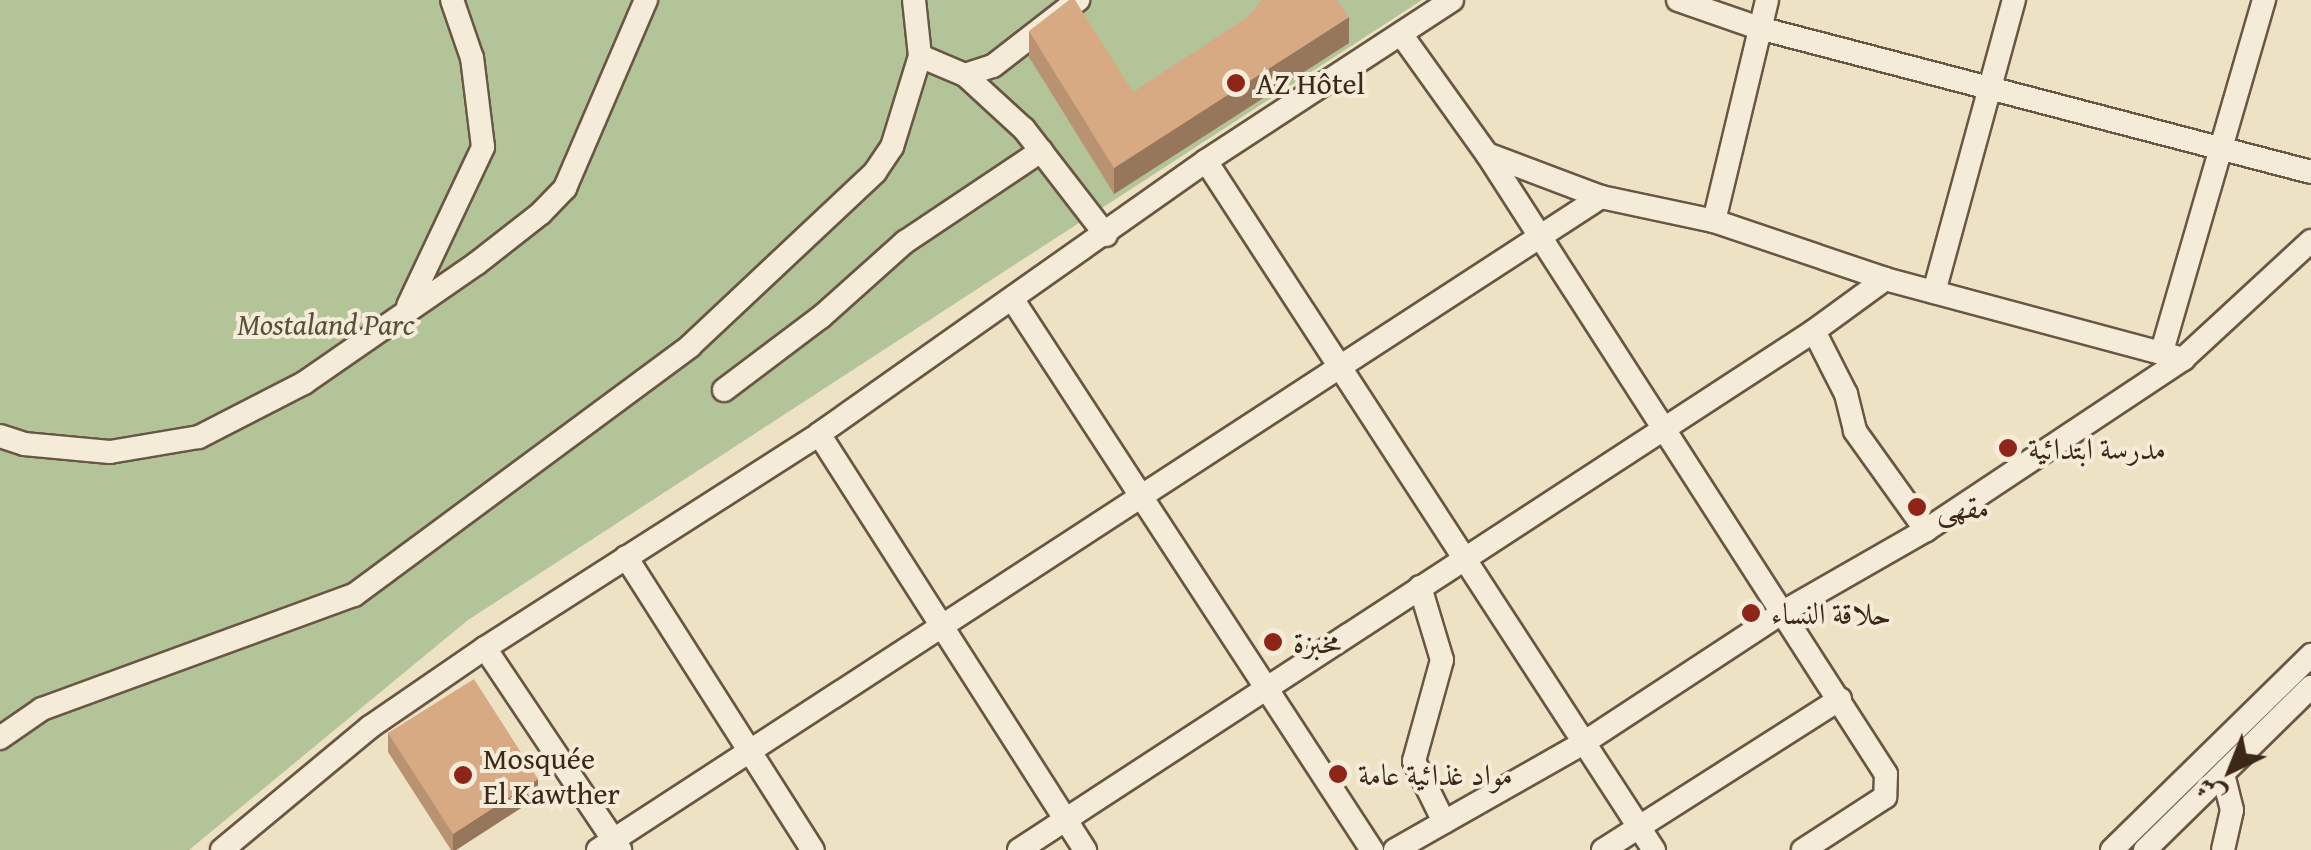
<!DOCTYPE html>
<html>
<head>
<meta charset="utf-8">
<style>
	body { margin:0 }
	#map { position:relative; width:2311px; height:850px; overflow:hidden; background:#eee2c4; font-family:"Gentium Book Plus",Amiri,serif }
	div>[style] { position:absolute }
	.green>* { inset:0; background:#b3c499 }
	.roads { filter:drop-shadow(2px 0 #695643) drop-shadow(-2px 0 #695643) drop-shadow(0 2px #695643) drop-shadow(0 -2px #695643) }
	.minor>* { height:22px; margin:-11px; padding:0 11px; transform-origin:11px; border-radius:11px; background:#f4ecd9 }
	.wall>* { inset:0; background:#b99272 }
	.shaded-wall>* { inset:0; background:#96775c }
	.building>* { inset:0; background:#d7aa84 }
	.dots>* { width:28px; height:28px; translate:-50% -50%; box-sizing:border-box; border:5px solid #f4ecd9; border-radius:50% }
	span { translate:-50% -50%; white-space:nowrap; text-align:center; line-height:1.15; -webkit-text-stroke:8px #f4ecd9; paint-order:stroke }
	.poi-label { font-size:30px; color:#3d2818 }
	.left { translate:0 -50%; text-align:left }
	.park-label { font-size:30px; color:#5a4f38; font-style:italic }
	.north { position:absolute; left:2181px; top:720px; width:100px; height:100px; -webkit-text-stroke:8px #f4ecd9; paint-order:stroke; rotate:223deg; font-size:28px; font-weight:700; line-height:40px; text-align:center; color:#3d2818 }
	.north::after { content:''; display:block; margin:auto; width:35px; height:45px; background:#3d2818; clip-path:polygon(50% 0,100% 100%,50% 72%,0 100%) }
</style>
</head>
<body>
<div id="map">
	<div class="green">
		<div style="clip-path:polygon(0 0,1422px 0,468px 620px,189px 850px,0 850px)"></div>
	</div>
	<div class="roads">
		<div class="minor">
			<div style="left:1678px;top:0;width:86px;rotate:19.1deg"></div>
			<div style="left:1759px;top:28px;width:570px;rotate:14.62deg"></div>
			<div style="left:1401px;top:34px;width:148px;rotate:54.4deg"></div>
			<div style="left:1487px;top:154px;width:737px;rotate:57.24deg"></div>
			<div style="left:1886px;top:774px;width:23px;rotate:92deg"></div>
			<div style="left:1885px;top:797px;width:98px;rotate:147.1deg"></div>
			<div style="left:920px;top:56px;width:49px;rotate:22.9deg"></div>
			<div style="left:965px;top:75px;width:80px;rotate:42.5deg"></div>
			<div style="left:1024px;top:129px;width:134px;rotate:52.3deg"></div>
			<div style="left:965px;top:75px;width:29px;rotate:-18deg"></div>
			<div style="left:993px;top:66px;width:108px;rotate:-37.8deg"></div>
			<div style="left:1487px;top:154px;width:122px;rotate:20.7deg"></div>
			<div style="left:1601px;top:197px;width:116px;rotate:12deg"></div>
			<div style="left:1714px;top:221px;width:181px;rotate:18.7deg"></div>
			<div style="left:1885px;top:279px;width:309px;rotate:15deg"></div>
			<div style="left:1206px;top:161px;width:822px;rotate:56.97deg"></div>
			<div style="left:1714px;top:221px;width:227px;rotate:-76.5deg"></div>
			<div style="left:1934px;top:292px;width:303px;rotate:-74.7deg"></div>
			<div style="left:1013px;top:300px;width:657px;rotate:56.87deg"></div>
			<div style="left:408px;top:306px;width:176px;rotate:-64.7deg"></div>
			<div style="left:483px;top:147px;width:90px;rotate:-97deg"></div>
			<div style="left:472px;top:58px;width:61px;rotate:-109deg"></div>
			<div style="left:1814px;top:331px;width:71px;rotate:63.1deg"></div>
			<div style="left:1846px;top:394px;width:38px;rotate:76deg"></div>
			<div style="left:1855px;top:431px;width:122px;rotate:54.4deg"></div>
			<div style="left:2162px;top:351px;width:366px;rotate:-73.8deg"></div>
			<div style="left:724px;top:390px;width:121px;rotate:-37deg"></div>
			<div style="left:821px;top:317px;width:113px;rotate:-41.8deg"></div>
			<div style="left:905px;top:242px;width:164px;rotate:-33.8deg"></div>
			<div style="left:819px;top:434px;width:494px;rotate:57.4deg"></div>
			<div style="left:0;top:436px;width:25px;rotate:18deg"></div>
			<div style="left:24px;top:444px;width:86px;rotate:5.3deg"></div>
			<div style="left:110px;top:452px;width:90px;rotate:-9.6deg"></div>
			<div style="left:199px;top:437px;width:118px;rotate:-27.2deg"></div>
			<div style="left:304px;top:383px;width:209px;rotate:-34.7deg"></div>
			<div style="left:476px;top:264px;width:83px;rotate:-38.1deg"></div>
			<div style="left:541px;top:213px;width:35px;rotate:-46deg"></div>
			<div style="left:565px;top:188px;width:205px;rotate:-66.7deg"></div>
			<div style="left:626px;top:557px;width:348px;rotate:57.5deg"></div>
			<div style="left:1420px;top:587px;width:76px;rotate:73.2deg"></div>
			<div style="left:1442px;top:660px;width:105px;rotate:105.5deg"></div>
			<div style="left:1414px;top:761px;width:68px;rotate:63.8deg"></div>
			<div style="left:485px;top:648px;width:243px;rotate:56.2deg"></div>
			<div style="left:0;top:738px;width:51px;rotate:-34.6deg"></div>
			<div style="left:42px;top:709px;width:332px;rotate:-20.1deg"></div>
			<div style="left:354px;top:595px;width:418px;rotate:-36.5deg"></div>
			<div style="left:690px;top:346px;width:254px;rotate:-43.2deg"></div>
			<div style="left:875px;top:172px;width:30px;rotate:-56deg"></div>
			<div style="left:892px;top:147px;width:95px;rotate:-72.9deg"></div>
			<div style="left:920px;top:56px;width:56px;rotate:-96.1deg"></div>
			<div style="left:222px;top:850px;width:192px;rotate:-39.7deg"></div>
			<div style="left:370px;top:727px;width:140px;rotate:-34.5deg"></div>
			<div style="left:485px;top:648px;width:397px;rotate:-32.6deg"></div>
			<div style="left:819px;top:434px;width:474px;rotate:-35.2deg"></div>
			<div style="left:1206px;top:161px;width:294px;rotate:-33.2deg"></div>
			<div style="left:598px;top:850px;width:1197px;rotate:-33.07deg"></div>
			<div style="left:1019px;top:850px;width:949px;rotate:-33.14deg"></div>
			<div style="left:1814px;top:331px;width:88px;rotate:-36.2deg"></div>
			<div style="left:1395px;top:850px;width:219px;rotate:-29.6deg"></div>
			<div style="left:1585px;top:742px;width:237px;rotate:-33.3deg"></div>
			<div style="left:1783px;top:612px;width:165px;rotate:-29.8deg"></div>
			<div style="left:1926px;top:530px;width:309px;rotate:-33.6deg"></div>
			<div style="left:2183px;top:359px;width:174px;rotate:-42.7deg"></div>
			<div style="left:1603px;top:850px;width:281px;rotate:-32.5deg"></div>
			<div style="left:2112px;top:850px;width:279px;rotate:-44.4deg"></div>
			<div style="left:2145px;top:850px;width:233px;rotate:-44.5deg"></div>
			<div style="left:2223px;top:850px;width:41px;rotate:-77.3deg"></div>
			<div style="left:2232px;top:810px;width:37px;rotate:-104deg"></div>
		</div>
	</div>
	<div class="wall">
		<div style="clip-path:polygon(1029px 31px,1133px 92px,1349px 43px,1114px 194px,1029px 57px)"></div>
		<div style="clip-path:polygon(388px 733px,538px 797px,456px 850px,451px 850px,388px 752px)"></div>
	</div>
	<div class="shaded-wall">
		<div style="clip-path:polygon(1349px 17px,1349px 43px,1114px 194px,1114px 168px)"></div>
		<div style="clip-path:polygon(538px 779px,538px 797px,456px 850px,453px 850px,453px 834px)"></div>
	</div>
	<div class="building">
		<div style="clip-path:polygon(1069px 0,1075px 0,1133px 92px,1246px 18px,1262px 0,1337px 0,1349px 17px,1114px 168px,1029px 31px)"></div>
		<div style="clip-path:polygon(474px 679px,538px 779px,453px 834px,388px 733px)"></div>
	</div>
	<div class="dots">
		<div style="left:1236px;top:83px;background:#8f2418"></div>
		<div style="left:2008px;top:448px;background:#8f2418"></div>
		<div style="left:1917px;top:507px;background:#8f2418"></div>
		<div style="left:1751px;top:613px;background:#8f2418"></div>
		<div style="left:1273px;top:642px;background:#8f2418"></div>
		<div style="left:1338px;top:774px;background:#8f2418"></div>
		<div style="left:463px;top:775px;background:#8f2418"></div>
	</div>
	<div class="poi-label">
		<span class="left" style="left:1256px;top:83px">AZ Hôtel</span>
		<span class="left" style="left:2028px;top:448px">مدرسة ابتدائية</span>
		<span class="left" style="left:1937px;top:507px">مقهى</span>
		<span class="left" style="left:1771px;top:613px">حلاقة النساء</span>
		<span class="left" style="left:1293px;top:642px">مخبزة</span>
		<span class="left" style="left:483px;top:775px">Mosquée<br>El Kawther</span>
		<span class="left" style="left:1358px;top:774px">مواد غذائية عامة</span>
	</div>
	<div class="park-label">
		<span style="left:326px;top:324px">Mostaland Parc</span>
	</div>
	<div class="north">ش</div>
</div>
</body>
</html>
